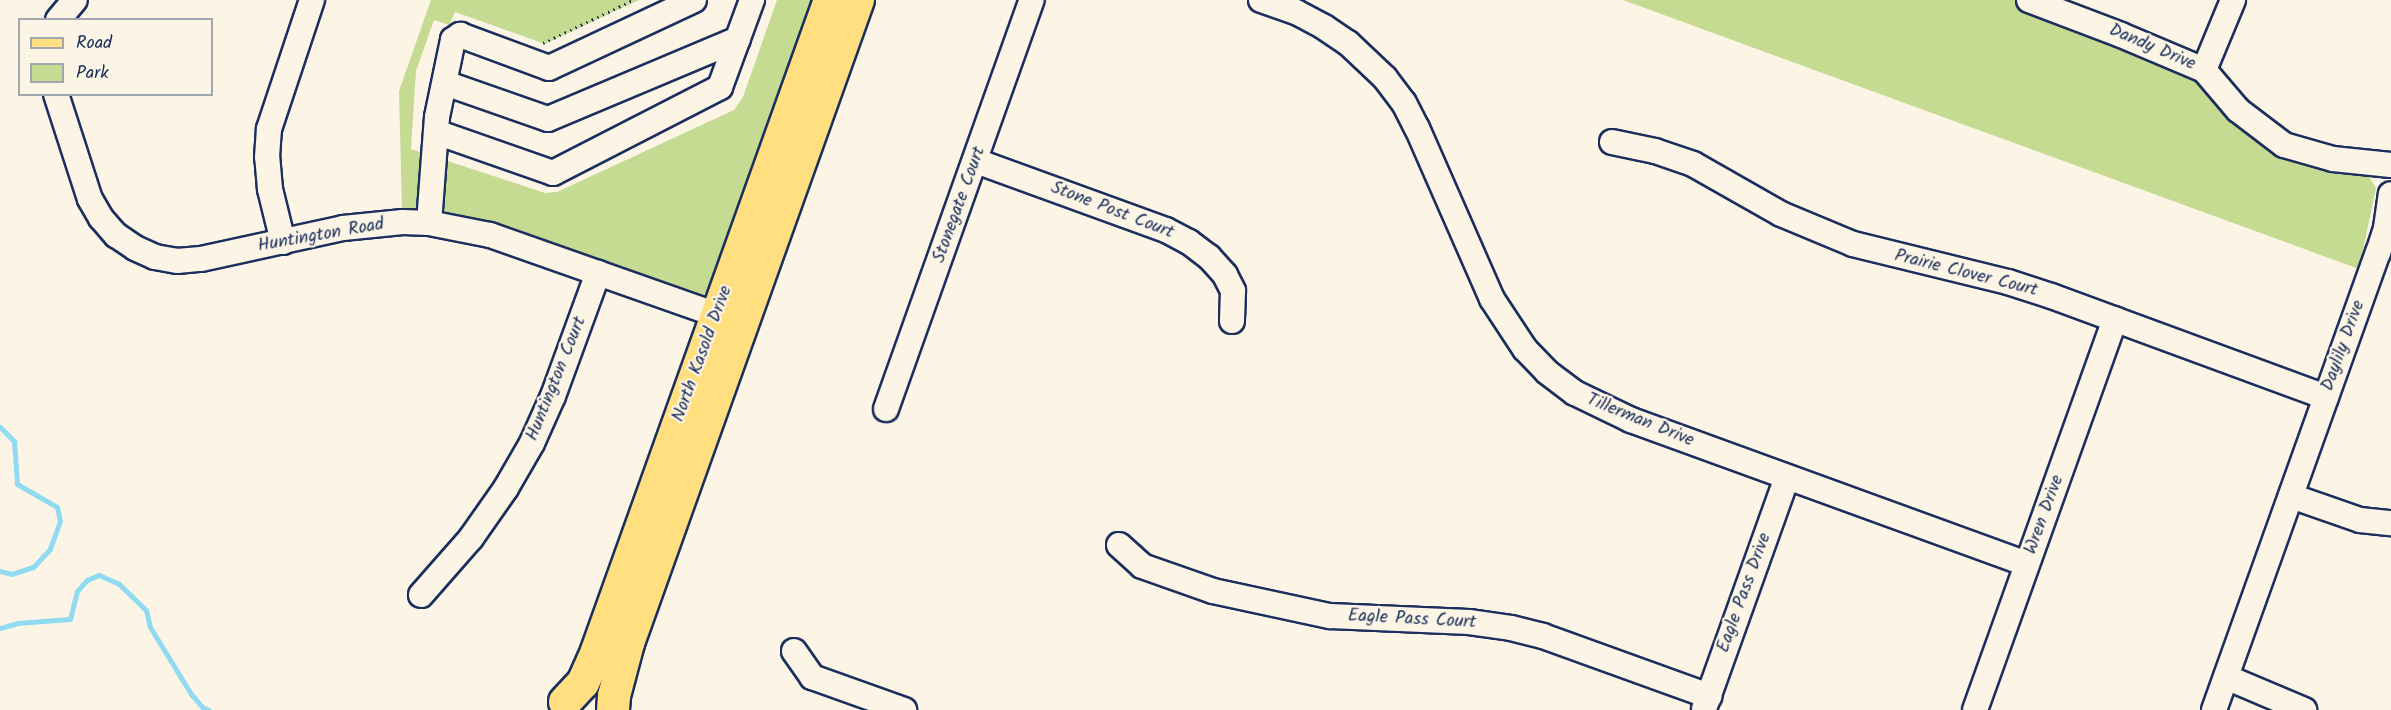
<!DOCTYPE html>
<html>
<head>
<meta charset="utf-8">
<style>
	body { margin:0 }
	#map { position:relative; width:2391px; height:710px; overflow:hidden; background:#fcf5e5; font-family:Kalam,sans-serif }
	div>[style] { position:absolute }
	.green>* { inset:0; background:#c4db91 }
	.stream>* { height:5px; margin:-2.5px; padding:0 2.5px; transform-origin:2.5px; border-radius:2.5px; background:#91dbf2 }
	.path>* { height:3px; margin-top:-1.5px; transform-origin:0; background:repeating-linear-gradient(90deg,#1b2f5e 0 1.5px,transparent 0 6px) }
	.roads { filter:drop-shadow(2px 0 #1b2f5e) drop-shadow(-2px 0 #1b2f5e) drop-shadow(0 2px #1b2f5e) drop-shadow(0 -2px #1b2f5e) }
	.minor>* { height:24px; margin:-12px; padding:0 12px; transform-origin:12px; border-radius:12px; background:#fcf5e5 }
	.major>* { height:32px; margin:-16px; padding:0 16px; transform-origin:16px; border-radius:16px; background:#ffdf80 }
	span { translate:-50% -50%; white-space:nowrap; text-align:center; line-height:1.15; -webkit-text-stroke:4.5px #fcf5e5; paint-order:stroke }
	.street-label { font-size:18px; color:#1b2f5e }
	.legend { position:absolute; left:18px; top:18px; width:195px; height:78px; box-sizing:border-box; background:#fcf5e5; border:2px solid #a2a6af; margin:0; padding:8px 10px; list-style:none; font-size:18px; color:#1b2f5e }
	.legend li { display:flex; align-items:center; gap:12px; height:30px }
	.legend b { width:30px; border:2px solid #a2a6af }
</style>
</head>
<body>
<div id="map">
	<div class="green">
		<div style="clip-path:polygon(431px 0,639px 0,545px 44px,455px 12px,449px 25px,434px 20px,416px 71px,411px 149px,545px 193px,557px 192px,734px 110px,743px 97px,777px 0,823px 0,711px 291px,701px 296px,689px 295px,481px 222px,448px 214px,402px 211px,399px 91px)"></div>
		<div style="clip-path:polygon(1623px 0,2016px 0,2160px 62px,2201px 84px,2240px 126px,2275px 154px,2299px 163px,2367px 173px,2376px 188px,2359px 269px)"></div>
	</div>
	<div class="stream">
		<div style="left:0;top:427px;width:20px;rotate:45deg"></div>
		<div style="left:14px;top:441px;width:43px;rotate:86deg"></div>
		<div style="left:17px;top:484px;width:46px;rotate:29.9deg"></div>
		<div style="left:57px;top:507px;width:14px;rotate:78deg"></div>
		<div style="left:60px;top:521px;width:30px;rotate:110deg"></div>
		<div style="left:50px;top:549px;width:25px;rotate:133deg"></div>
		<div style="left:33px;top:567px;width:22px;rotate:162deg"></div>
		<div style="left:12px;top:574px;width:12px;rotate:-166deg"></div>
		<div style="left:0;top:628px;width:18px;rotate:-16deg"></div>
		<div style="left:17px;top:623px;width:53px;rotate:-4.3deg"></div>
		<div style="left:70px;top:619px;width:29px;rotate:-76deg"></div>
		<div style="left:77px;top:591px;width:15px;rotate:-48deg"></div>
		<div style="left:87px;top:580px;width:13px;rotate:-23deg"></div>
		<div style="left:99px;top:575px;width:22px;rotate:24deg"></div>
		<div style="left:119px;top:584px;width:37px;rotate:44deg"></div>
		<div style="left:146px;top:610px;width:17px;rotate:77deg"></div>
		<div style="left:150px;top:627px;width:79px;rotate:58.5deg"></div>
		<div style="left:191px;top:694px;width:18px;rotate:49deg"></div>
		<div style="left:203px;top:708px;width:6px;rotate:18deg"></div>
	</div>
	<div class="path">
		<div style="left:543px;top:43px;width:100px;rotate:-25.5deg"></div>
	</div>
	<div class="roads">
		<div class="minor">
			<div style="left:1261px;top:0;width:37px;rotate:19deg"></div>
			<div style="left:1296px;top:12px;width:32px;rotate:28deg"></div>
			<div style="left:1324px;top:27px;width:29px;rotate:34deg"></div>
			<div style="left:1348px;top:43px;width:51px;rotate:43.4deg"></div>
			<div style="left:1385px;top:78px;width:31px;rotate:53deg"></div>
			<div style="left:1404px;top:103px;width:28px;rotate:63deg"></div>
			<div style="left:1417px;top:128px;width:187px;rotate:66.3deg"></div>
			<div style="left:1492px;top:299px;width:60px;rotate:56.6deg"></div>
			<div style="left:1525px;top:349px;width:32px;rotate:46deg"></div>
			<div style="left:1547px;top:372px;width:35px;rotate:37deg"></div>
			<div style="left:1575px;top:393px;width:62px;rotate:25.7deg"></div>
			<div style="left:1631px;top:420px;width:421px;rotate:20deg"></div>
			<div style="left:2029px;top:0;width:98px;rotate:20.8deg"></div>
			<div style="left:2121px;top:35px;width:90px;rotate:22.9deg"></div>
			<div style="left:2204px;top:70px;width:52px;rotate:49.6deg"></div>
			<div style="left:2238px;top:110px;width:58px;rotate:37.3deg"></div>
			<div style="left:2284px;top:145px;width:51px;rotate:15.9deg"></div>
			<div style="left:2333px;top:159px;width:58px;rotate:5.9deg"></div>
			<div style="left:58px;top:20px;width:26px;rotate:-50deg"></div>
			<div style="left:2204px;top:70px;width:76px;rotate:-67.5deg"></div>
			<div style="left:445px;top:83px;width:109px;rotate:19.3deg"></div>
			<div style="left:548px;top:119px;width:206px;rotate:-22.8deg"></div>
			<div style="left:56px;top:94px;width:110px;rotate:72.1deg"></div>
			<div style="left:90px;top:199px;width:22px;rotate:60deg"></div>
			<div style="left:101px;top:218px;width:23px;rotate:49deg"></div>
			<div style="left:116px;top:235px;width:23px;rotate:34deg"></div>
			<div style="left:135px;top:248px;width:22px;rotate:24deg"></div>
			<div style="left:155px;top:257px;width:22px;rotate:10deg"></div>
			<div style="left:177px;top:261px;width:24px;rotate:-5deg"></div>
			<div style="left:201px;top:259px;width:145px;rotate:-12.3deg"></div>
			<div style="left:343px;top:228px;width:60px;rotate:-5.7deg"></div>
			<div style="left:403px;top:222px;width:26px;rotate:2deg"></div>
			<div style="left:429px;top:223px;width:62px;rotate:11.1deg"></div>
			<div style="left:490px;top:235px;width:256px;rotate:19.4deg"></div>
			<div style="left:436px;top:132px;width:124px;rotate:19.3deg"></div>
			<div style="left:553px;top:173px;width:188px;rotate:-27.2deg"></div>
			<div style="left:720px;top:87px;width:93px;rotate:-69.8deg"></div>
			<div style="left:1612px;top:142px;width:44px;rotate:11.8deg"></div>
			<div style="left:1655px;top:151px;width:40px;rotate:18.9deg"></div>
			<div style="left:1693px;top:164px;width:101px;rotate:29.6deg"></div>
			<div style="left:1781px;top:214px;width:78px;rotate:22.6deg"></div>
			<div style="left:1853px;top:244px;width:160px;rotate:13.8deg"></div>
			<div style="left:2008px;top:282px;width:45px;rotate:18deg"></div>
			<div style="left:2051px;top:296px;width:293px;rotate:20.2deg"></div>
			<div style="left:976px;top:161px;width:202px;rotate:20deg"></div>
			<div style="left:1166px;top:230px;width:26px;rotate:28deg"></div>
			<div style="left:1189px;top:242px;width:25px;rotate:37deg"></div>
			<div style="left:1209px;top:257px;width:24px;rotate:48deg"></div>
			<div style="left:1225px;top:275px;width:18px;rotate:63deg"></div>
			<div style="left:1233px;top:291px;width:30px;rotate:92deg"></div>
			<div style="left:429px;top:223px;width:106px;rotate:-85.7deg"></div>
			<div style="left:437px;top:117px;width:79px;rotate:-78.3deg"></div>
			<div style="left:453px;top:40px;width:9px;rotate:-36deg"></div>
			<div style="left:460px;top:35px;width:95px;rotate:20.3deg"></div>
			<div style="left:549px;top:68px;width:160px;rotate:-25.1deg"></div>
			<div style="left:283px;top:242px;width:55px;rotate:-103.8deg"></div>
			<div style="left:270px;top:189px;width:32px;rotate:-95deg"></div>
			<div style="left:267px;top:157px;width:28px;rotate:-86deg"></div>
			<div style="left:269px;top:129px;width:136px;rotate:-71.6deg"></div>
			<div style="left:886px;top:409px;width:434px;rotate:-70.4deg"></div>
			<div style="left:2291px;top:496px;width:73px;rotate:19.2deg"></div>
			<div style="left:2360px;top:520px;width:31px;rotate:6deg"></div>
			<div style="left:1119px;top:545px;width:31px;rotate:42deg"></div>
			<div style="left:1142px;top:566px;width:75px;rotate:19.4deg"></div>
			<div style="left:1213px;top:591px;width:120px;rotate:12.1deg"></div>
			<div style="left:1330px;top:616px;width:139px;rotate:2.5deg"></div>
			<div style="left:1469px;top:622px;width:42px;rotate:8.1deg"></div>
			<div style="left:1511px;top:628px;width:33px;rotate:14deg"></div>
			<div style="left:1543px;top:636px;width:177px;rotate:19.9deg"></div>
			<div style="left:421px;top:595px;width:76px;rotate:-48.7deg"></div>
			<div style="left:471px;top:538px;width:61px;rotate:-55deg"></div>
			<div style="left:506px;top:488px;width:52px;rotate:-60deg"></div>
			<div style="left:532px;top:443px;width:51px;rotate:-65.9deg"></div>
			<div style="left:553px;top:396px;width:131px;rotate:-69.9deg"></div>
			<div style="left:794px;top:651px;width:32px;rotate:55deg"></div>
			<div style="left:812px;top:677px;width:98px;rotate:19.7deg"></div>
			<div style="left:2226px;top:677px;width:85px;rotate:22.9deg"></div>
			<div style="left:1704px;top:709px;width:246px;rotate:-70.3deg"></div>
			<div style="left:1975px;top:710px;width:415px;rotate:-70.3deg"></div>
			<div style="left:2214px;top:710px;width:486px;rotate:-70.3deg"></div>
			<div style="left:2378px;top:253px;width:26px;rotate:-72deg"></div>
			<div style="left:2386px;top:228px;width:34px;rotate:-82deg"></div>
		</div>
		<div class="major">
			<div style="left:565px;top:702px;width:26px;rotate:-47deg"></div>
			<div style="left:583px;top:683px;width:35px;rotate:-66deg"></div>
			<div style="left:597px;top:651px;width:691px;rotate:-70.31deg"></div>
			<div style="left:613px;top:710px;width:14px;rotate:-86deg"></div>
			<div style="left:614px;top:696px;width:55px;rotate:-75.2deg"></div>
			<div style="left:628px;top:643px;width:683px;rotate:-70.32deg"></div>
		</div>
	</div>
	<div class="street-label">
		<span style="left:2152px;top:48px;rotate:23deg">Dandy Drive</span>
		<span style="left:960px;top:205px;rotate:-70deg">Stonegate Court</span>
		<span style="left:1112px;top:211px;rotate:21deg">Stone Post Court</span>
		<span style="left:321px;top:236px;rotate:-10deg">Huntington Road</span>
		<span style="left:1966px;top:274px;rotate:14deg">Prairie Clover Court</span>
		<span style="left:2344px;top:346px;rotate:-70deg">Daylily Drive</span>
		<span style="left:703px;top:354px;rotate:-70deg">North Kasold Drive</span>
		<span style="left:557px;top:379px;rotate:-68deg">Huntington Court</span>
		<span style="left:1640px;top:421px;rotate:22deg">Tillerman Drive</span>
		<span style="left:2045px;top:515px;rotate:-70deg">Wren Drive</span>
		<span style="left:1745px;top:593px;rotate:-70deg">Eagle Pass Drive</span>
		<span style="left:1412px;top:620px;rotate:3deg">Eagle Pass Court</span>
	</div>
	<ul class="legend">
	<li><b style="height:8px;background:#ffdf80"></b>Road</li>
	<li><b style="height:16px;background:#c4db91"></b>Park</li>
	</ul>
</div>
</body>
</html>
